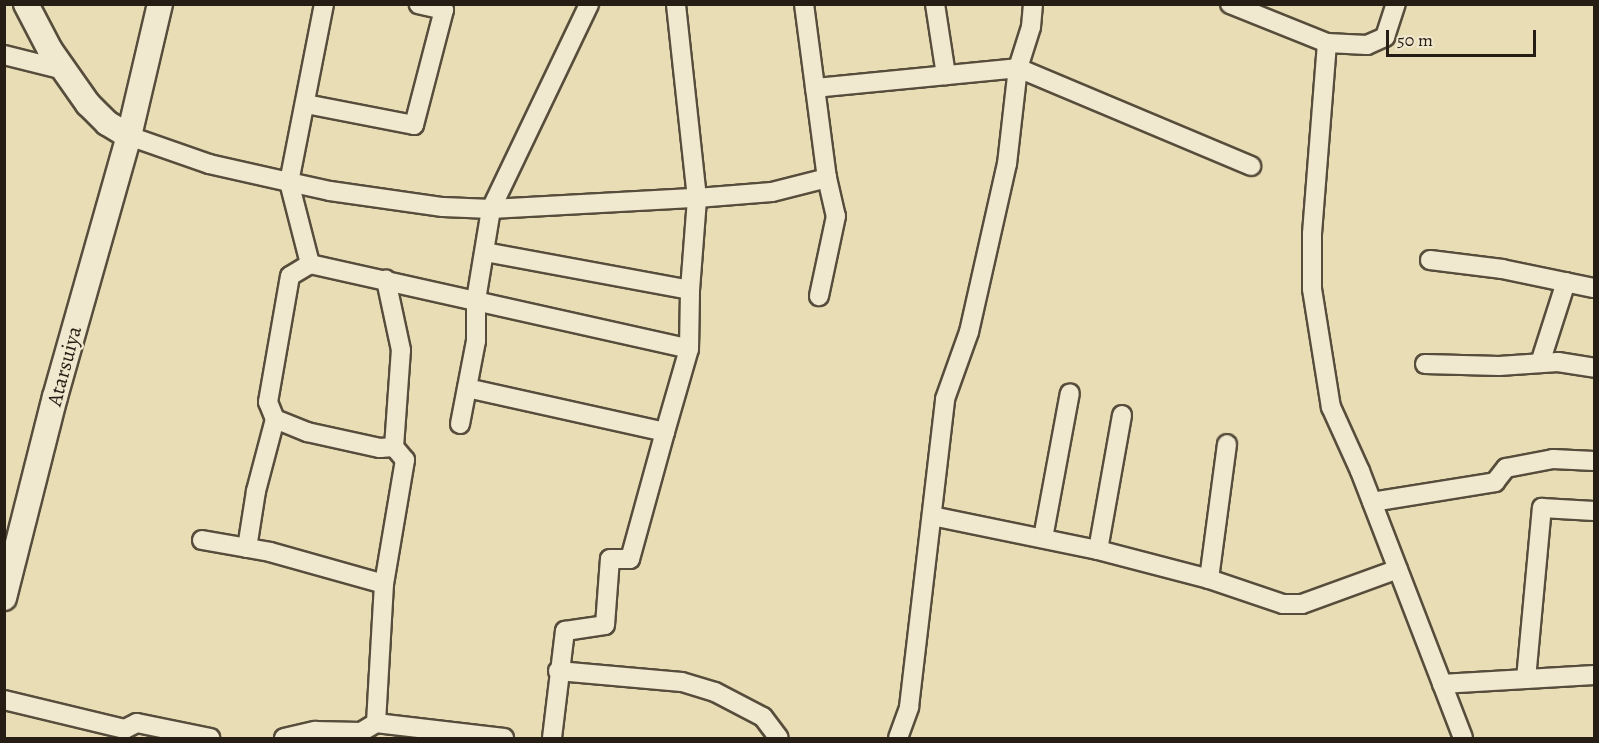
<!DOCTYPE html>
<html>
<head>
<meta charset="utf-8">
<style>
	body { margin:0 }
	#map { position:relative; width:1599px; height:743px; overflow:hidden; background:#e9ddb5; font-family:Alegreya,serif }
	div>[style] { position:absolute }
	.roads { filter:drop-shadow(2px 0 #574d3c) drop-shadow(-2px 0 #574d3c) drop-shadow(0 2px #574d3c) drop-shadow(0 -2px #574d3c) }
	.minor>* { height:18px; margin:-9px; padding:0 9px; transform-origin:9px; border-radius:9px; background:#f1e9cf }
	.tertiary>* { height:24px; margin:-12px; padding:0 12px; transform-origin:12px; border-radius:12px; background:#f1e9cf }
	span { translate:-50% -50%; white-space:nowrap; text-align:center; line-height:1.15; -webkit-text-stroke:4.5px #f1e9cf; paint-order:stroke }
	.street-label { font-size:21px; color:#261d14 }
	.frame { position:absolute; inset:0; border:6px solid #261d14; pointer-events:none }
	.scale { position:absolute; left:1386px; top:30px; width:150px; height:27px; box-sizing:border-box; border:3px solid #261d14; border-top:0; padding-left:8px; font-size:18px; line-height:21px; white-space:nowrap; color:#261d14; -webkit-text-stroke:4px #f1e9cf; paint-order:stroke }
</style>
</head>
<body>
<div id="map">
	<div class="roads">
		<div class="minor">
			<div style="left:324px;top:4px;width:181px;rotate:101.1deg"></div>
			<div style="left:289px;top:182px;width:85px;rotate:75.6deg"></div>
			<div style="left:310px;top:264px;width:23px;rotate:149deg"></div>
			<div style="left:290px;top:276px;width:128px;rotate:99.9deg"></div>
			<div style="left:268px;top:402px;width:18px;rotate:68deg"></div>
			<div style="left:275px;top:419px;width:35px;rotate:22deg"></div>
			<div style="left:307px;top:432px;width:75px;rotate:12.4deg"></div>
			<div style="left:380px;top:448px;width:14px;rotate:-4deg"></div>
			<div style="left:804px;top:4px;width:176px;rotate:82.5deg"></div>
			<div style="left:827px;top:178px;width:39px;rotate:77deg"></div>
			<div style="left:836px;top:216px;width:82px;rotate:102deg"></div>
			<div style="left:935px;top:4px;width:72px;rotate:81.2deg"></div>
			<div style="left:1230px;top:4px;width:105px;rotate:21.9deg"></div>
			<div style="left:1327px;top:43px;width:192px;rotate:94.5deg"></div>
			<div style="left:1312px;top:234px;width:55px;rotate:90deg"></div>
			<div style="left:1312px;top:289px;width:120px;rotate:80.9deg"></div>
			<div style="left:1331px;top:407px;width:70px;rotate:65.6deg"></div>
			<div style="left:1360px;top:471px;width:286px;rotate:68.9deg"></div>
			<div style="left:1327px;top:43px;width:40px;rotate:2.9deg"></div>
			<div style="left:1367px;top:45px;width:20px;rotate:-24deg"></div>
			<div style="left:1385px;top:37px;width:35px;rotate:-72deg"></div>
			<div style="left:4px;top:55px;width:62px;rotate:14deg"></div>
			<div style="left:815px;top:88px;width:204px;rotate:-5.6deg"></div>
			<div style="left:1018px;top:68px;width:253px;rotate:22.8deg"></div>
			<div style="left:306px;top:104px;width:110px;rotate:11deg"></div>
			<div style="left:414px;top:125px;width:119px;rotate:-75.4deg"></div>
			<div style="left:444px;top:10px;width:26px;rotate:-167deg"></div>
			<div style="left:129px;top:136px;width:85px;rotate:19.3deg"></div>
			<div style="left:209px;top:164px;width:82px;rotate:12.7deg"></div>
			<div style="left:289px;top:182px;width:42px;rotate:12.4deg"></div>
			<div style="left:330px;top:191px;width:114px;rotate:8.1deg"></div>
			<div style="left:443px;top:207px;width:48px;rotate:2.4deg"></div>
			<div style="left:491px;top:209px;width:206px;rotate:-3.1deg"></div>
			<div style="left:697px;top:198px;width:75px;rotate:-4.6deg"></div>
			<div style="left:772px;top:192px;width:57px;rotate:-14.3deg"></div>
			<div style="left:485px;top:252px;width:208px;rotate:10.5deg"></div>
			<div style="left:1430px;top:260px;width:73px;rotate:7.1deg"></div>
			<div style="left:1502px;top:269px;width:94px;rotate:11.7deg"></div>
			<div style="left:310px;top:264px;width:388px;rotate:12.6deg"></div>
			<div style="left:1540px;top:363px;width:85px;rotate:-72.2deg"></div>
			<div style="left:1425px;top:364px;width:74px;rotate:1.5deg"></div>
			<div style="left:1499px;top:366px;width:59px;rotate:-3.9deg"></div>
			<div style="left:1558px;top:362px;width:36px;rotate:9deg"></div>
			<div style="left:467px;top:388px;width:203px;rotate:12.5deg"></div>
			<div style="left:665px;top:432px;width:86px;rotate:-73.9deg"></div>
			<div style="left:689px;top:349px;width:59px;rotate:-89deg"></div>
			<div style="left:690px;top:290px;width:92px;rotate:-85.6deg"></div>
			<div style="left:697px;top:198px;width:195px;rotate:-96.2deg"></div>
			<div style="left:460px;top:424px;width:85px;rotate:-79.1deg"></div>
			<div style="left:476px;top:341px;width:41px;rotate:-90deg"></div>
			<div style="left:476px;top:300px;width:92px;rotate:-80.6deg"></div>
			<div style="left:491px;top:209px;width:227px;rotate:-64.4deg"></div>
			<div style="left:1372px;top:502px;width:125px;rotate:-9.2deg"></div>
			<div style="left:1495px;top:482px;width:18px;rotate:-52deg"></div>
			<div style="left:1506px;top:468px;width:48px;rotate:-10.8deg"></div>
			<div style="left:1553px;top:459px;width:41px;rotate:2.8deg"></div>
			<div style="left:932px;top:516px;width:169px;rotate:11.6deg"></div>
			<div style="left:1098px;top:550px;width:115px;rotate:14.6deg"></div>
			<div style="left:1209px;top:579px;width:78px;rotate:18.7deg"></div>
			<div style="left:1283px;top:604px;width:19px"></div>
			<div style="left:1302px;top:604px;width:102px;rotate:-20deg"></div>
			<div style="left:1043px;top:538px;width:147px;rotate:-79.5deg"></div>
			<div style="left:202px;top:540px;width:69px;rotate:10deg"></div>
			<div style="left:270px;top:552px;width:118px;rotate:15.7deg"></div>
			<div style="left:384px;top:584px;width:139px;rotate:93.3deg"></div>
			<div style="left:247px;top:548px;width:58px;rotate:-81deg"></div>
			<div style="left:256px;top:491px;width:74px;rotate:-75.2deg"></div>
			<div style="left:1098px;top:550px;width:137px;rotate:-79.9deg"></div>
			<div style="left:1209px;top:579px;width:136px;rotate:-82.4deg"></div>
			<div style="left:384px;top:584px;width:126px;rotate:-80.4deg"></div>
			<div style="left:405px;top:460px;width:17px;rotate:-130deg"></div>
			<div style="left:394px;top:447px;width:97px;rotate:-85.9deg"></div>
			<div style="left:401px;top:350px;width:72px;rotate:-102.1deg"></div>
			<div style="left:558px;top:671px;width:124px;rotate:5.1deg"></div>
			<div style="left:682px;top:682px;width:34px;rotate:17deg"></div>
			<div style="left:715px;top:692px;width:54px;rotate:27.5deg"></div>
			<div style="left:763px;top:717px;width:26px;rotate:53deg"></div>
			<div style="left:1526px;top:679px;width:172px;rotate:-84.7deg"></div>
			<div style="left:1542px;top:508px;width:52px;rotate:3.3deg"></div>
			<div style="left:1442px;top:684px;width:152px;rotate:-3.4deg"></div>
			<div style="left:4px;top:700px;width:124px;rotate:13.5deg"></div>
			<div style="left:125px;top:729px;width:13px;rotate:-27deg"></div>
			<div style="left:137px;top:723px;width:75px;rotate:11.6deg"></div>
			<div style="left:284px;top:738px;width:32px;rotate:-13deg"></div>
			<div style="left:315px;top:731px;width:46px;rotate:1.2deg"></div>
			<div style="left:361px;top:732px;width:17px;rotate:-31deg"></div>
			<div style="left:376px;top:723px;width:129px;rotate:6.7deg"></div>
			<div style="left:552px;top:738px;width:108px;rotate:-83.1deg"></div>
			<div style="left:565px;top:631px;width:40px;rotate:-8.5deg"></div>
			<div style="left:605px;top:625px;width:66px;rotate:-85.7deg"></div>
			<div style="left:610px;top:559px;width:20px"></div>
			<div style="left:630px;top:559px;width:132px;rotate:-74.6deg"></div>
			<div style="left:898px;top:738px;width:33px;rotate:-70deg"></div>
			<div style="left:909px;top:707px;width:310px;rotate:-83.3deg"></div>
			<div style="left:945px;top:399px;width:71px;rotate:-70.3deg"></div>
			<div style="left:969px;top:332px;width:172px;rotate:-77.3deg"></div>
			<div style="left:1007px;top:164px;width:97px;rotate:-83.5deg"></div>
			<div style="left:1018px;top:68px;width:43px;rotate:-72.4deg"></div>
			<div style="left:1031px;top:27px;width:23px;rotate:-85deg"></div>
		</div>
		<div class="tertiary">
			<div style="left:26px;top:4px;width:52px;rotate:62.4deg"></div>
			<div style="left:50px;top:50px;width:66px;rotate:54.9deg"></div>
			<div style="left:88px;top:104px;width:27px;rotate:45deg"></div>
			<div style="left:107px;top:123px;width:26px;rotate:31deg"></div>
			<div style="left:4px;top:598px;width:207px;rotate:-75.8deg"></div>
			<div style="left:55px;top:397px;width:271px;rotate:-74.2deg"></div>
			<div style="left:129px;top:136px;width:136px;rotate:-76.8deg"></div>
		</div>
	</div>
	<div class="street-label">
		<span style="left:64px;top:366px;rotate:-75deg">Atarsuiya</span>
	</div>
	<div class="frame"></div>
	<div class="scale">50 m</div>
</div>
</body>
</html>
